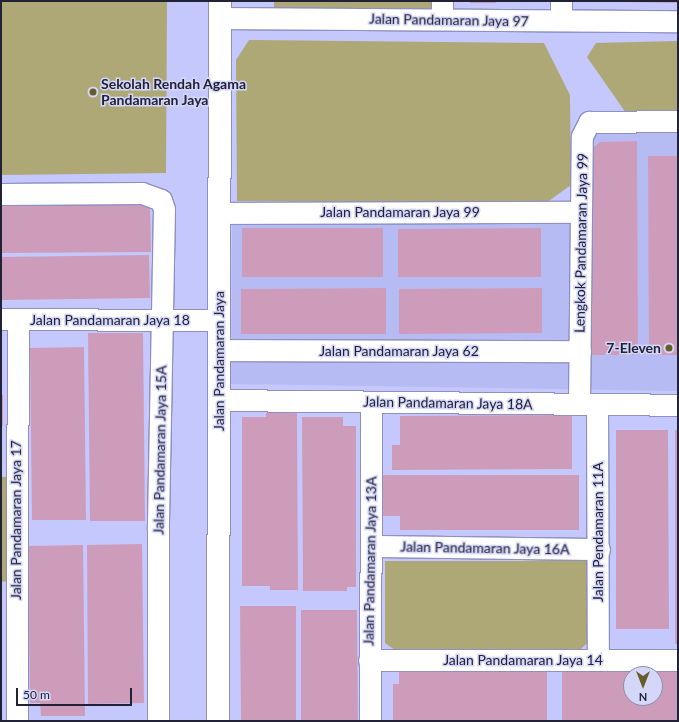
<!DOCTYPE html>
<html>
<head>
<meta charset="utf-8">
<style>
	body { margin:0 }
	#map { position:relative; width:679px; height:722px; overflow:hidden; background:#c4c8fc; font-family:Lato,sans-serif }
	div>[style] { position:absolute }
	.built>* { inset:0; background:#b7bbf4 }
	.green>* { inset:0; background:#aea776 }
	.building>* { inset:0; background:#ce9cbb }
	.roads { filter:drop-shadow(1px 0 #8d90c1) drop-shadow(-1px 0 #8d90c1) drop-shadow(0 1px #8d90c1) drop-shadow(0 -1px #8d90c1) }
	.minor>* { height:21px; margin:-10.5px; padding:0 10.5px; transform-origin:10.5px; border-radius:10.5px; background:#fff }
	.major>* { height:22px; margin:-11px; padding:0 11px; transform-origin:11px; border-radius:11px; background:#fff }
	.dots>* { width:11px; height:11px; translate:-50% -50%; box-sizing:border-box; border:2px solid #d4d7f7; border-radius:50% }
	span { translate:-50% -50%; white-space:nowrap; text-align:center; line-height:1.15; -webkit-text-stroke:3px #d4d7f7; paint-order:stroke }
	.street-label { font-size:14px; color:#212236 }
	.poi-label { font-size:14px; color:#212236; font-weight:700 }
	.left { translate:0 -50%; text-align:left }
	.right { translate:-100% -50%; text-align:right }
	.frame { position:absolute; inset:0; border:2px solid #212236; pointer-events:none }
	.north { position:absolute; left:623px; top:666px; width:40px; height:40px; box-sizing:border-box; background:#d4d7f7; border:1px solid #8c8faa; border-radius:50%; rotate:180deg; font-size:11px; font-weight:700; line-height:16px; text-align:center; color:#212236 }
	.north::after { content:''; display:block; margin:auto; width:14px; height:18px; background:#655d2a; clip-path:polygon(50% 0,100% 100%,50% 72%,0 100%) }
	.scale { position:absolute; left:16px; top:688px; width:116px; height:18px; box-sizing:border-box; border:2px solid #212236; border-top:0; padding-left:5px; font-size:12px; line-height:14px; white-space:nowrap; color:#212236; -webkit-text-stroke:3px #d4d7f7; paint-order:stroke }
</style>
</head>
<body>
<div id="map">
	<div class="built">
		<div style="clip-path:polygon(678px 127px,678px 391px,231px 384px,232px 220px,586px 219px,593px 128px)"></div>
	</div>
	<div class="green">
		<div style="clip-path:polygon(1px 1px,167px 1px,166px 173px,1px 175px)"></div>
		<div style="clip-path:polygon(274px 1px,437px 1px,437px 13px,274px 12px)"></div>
		<div style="clip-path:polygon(249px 40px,544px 43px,570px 95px,571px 185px,546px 203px,237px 201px,236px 60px)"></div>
		<div style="clip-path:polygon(678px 41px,678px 112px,626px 113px,587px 57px,596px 43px)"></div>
		<div style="clip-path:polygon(1px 477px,7px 477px,8px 581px,1px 582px)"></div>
		<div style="clip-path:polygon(385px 561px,588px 561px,588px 642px,576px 654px,399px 653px,385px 643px)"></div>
	</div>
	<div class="building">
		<div style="clip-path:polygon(470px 1px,496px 1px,496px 3px,470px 3px)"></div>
		<div style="clip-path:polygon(621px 1px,678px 1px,678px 3px,621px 2px)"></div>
		<div style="clip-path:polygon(637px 141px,638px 355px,589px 355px,589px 151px,600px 142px)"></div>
		<div style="clip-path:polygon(648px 156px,678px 156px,678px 355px,649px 355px)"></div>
		<div style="clip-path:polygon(150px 204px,151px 252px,1px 253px,1px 206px)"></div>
		<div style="clip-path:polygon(242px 228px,383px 228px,383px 277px,242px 277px)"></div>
		<div style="clip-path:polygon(541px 228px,541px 277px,398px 277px,398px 229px)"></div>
		<div style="clip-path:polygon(149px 255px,150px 298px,1px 300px,1px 257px)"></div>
		<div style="clip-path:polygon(386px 288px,386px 334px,241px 334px,241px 289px)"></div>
		<div style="clip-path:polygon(542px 288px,542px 333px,399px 334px,399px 289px)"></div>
		<div style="clip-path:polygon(88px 333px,143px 333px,145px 521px,90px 521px)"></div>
		<div style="clip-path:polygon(84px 347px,86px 520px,32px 520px,30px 348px)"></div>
		<div style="clip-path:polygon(1px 395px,3px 395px,3px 426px,1px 426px)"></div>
		<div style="clip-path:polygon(266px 413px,297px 413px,298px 590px,270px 590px,270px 586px,242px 586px,242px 417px,266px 417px)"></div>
		<div style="clip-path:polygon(572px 415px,572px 469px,392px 470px,392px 445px,400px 445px,400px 416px)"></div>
		<div style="clip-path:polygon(302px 417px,343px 417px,343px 426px,356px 426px,356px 587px,347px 587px,347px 591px,303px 591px)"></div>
		<div style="clip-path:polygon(616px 430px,668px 430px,669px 629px,616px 629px)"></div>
		<div style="clip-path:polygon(675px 430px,678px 430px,678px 644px,675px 644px)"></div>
		<div style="clip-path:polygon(383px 475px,579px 475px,579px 530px,400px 530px,400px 516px,383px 516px)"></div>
		<div style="clip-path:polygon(142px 544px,144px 703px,88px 704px,87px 545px)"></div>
		<div style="clip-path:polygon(83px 545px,85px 716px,41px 716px,40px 703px,30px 703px,28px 546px)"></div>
		<div style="clip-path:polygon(240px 606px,296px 606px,296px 721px,241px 721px)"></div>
		<div style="clip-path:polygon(301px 610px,357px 610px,358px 721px,301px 721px)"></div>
		<div style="clip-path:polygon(399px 671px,547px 671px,547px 721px,393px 721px,393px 684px,399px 684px)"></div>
		<div style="clip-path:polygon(evenodd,562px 672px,678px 672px,678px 721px,562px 721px,562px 672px,631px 674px,655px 674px,655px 698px,631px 698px,631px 674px)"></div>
	</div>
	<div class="roads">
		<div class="minor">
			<div style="left:442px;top:1px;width:18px;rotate:90deg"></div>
			<div style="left:561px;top:1px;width:19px;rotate:90deg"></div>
			<div style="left:220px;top:18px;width:458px;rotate:0.4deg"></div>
			<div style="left:1px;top:194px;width:141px;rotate:-0.4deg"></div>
			<div style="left:142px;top:193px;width:20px;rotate:20deg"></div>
			<div style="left:161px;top:200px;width:9px;rotate:72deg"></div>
			<div style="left:164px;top:209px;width:320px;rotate:91.1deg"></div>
			<div style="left:158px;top:529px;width:192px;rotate:90deg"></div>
			<div style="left:219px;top:213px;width:362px;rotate:-0.2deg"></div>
			<div style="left:1px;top:319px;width:218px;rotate:0.3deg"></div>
			<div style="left:219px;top:350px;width:361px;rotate:0.2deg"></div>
			<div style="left:219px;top:400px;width:459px;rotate:0.6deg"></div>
			<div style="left:579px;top:404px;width:268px;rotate:-89.4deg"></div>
			<div style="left:582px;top:136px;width:16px;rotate:-63deg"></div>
			<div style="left:589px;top:122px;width:89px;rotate:-0.6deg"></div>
			<div style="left:597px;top:404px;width:255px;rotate:89.8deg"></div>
			<div style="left:371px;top:546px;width:228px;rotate:0.8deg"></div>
			<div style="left:369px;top:660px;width:309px"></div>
			<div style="left:17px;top:721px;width:402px;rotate:-89.9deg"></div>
			<div style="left:370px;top:721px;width:319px;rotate:-89.8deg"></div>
		</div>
		<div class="major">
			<div style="left:218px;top:721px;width:720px;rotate:-89.84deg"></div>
		</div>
	</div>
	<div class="dots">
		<div style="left:93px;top:92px;background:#655d2a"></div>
		<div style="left:669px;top:348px;background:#655d2a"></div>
	</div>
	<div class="street-label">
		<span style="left:449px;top:20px;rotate:1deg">Jalan Pandamaran Jaya 97</span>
		<span style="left:400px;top:212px">Jalan Pandamaran Jaya 99</span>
		<span style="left:581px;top:243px;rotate:-89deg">Lengkok Pandamaran Jaya 99</span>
		<span style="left:110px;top:320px">Jalan Pandamaran Jaya 18</span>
		<span style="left:399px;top:351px">Jalan Pandamaran Jaya 62</span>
		<span style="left:219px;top:361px;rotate:-90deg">Jalan Pandamaran Jaya</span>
		<span style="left:448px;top:403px;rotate:1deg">Jalan Pandamaran Jaya 18A</span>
		<span style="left:160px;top:450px;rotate:-89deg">Jalan Pandamaran Jaya 15A</span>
		<span style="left:16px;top:520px;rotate:-90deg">Jalan Pandamaran Jaya 17</span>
		<span style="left:598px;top:532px;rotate:-90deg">Jalan Pendamaran 11A</span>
		<span style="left:485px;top:548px;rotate:1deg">Jalan Pandamaran Jaya 16A</span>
		<span style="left:370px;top:561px;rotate:-89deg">Jalan Pandamaran Jaya 13A</span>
		<span style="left:523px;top:660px">Jalan Pandamaran Jaya 14</span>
	</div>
	<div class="poi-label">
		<span class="left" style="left:101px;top:92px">Sekolah Rendah Agama<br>Pandamaran Jaya</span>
		<span class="right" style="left:661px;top:348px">7-Eleven</span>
	</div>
	<div class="frame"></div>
	<div class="north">N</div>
	<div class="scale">50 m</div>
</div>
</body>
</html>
